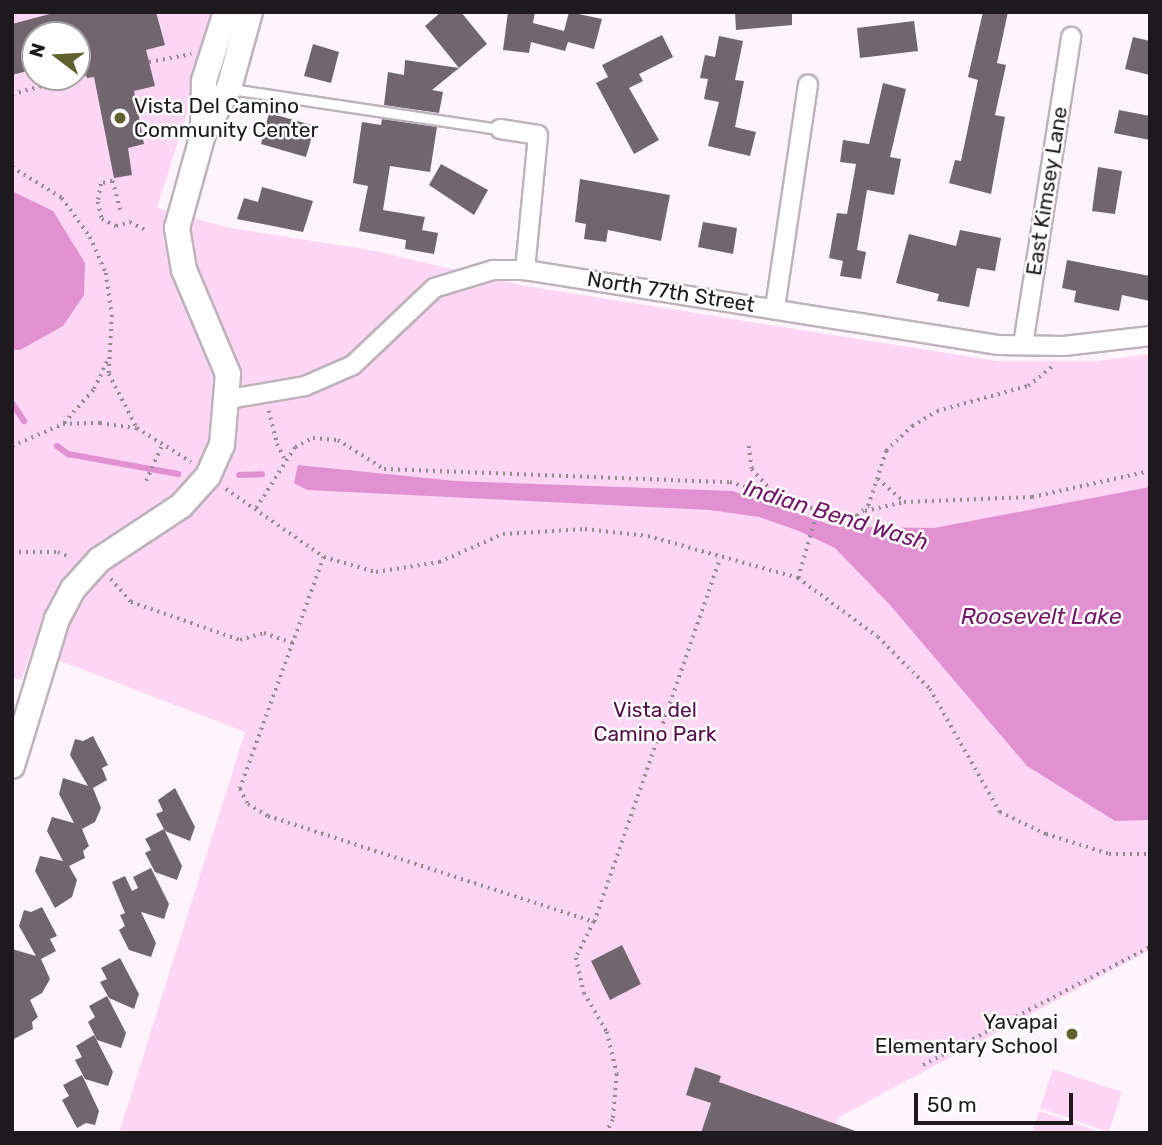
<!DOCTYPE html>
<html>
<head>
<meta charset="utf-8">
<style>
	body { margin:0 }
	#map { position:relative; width:1162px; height:1145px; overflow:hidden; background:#fef4fb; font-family:Rubik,sans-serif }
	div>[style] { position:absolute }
	.green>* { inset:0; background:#fcd6f4 }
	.water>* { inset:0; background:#e191d1 }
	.stream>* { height:6px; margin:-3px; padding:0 3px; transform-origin:3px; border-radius:3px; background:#e191d1 }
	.building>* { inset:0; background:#71666e }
	.path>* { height:3.5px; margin-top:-1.75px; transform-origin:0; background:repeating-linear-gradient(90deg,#928b90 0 2px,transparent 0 7px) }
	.roads { filter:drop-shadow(2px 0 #beb2bb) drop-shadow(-2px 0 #beb2bb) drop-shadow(0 2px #beb2bb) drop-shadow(0 -2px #beb2bb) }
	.lane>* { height:9px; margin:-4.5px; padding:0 4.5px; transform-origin:4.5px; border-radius:4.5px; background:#fff }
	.street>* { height:18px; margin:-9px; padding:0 9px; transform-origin:9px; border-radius:9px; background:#fff }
	.secondary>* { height:24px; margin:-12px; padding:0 12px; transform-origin:12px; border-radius:12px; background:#fff }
	.dots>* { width:19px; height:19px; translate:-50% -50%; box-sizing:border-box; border:4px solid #fff; border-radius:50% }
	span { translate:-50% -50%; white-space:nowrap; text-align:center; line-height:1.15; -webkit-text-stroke:5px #fff; paint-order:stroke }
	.poi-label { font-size:21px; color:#1d191c }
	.left { translate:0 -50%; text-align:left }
	.right { translate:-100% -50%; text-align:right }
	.street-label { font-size:21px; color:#1d191c }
	.park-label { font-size:21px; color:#530b4a }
	.water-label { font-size:23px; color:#741668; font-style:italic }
	.frame { position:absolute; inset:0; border:14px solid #1d191c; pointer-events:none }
	.north { position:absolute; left:21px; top:21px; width:70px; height:70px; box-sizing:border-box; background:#fff; border:2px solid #a5a3a4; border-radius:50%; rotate:287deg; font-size:19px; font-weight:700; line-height:28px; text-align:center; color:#1d191c }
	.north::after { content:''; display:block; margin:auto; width:24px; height:32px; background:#5f612e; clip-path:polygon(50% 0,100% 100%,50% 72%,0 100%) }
	.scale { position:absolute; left:914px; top:1093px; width:159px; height:32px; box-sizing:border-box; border:4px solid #1d191c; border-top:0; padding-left:9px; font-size:21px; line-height:24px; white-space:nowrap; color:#1d191c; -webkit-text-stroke:5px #fff; paint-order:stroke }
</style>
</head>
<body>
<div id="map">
	<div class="green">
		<div style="clip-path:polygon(evenodd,12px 12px,219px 12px,157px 208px,230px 228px,370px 250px,525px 286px,997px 361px,1097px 361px,1150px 354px,1150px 950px,839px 1117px,834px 1133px,119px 1133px,245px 732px,32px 650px,21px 680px,12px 678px,12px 12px,35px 35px,77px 35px,77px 77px,35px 77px,35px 35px)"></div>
		<div style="clip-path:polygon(1053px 1069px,1122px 1092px,1109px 1132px,1040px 1108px)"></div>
		<div style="clip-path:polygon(1039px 1111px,1104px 1133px,1032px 1133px)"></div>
	</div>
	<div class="water">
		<div style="clip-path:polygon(12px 191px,53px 211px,85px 263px,84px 295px,63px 326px,20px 350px,12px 350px)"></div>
		<div style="clip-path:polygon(298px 465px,455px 481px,733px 491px,834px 526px,860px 527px,934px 528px,1150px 487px,1150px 820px,1115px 821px,1027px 766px,890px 605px,835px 548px,799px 531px,759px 517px,710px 510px,307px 490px,294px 483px)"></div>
	</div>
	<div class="stream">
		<div style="left:12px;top:403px;width:22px;rotate:56deg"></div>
		<div style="left:57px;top:446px;width:14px;rotate:36deg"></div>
		<div style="left:68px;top:454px;width:112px;rotate:10.3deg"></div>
		<div style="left:239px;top:475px;width:23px;rotate:-2deg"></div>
	</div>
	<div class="building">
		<div style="clip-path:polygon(57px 12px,156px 12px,165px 45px,146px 50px,155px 86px,134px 91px,144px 144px,128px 148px,132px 175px,114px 178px,94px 77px,87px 78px,83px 64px,77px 66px,77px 35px,35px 35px,35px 69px,12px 75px,12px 24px)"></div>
		<div style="clip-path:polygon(441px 12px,461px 12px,487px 44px,459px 68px,425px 26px)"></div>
		<div style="clip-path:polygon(508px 12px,535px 12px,533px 23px,564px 31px,569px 12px,602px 19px,594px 49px,568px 42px,565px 51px,531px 42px,529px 53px,503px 50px)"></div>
		<div style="clip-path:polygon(735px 12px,792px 12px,792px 25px,736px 30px)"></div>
		<div style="clip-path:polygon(983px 12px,1008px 12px,997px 63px,1006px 65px,995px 115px,1005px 117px,991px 194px,949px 183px,955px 160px,961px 161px,978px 80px,968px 77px)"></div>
		<div style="clip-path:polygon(914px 21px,918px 51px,860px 58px,857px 28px)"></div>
		<div style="clip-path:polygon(662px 35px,673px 57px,639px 74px,643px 81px,629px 88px,659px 140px,634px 154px,596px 83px,608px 77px,602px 65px)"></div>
		<div style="clip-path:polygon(719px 36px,743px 41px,735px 80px,744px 81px,735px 127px,756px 132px,750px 156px,708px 146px,719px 102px,704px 99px,708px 79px,700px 78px,705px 55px,715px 57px)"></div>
		<div style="clip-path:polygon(1133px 37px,1150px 41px,1150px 75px,1125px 69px)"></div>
		<div style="clip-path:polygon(313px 44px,339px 52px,331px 83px,304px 76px)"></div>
		<div style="clip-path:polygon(405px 60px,459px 68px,432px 90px,443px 92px,439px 113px,384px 105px,388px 72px,404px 75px)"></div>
		<div style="clip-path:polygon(883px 83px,906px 89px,890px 157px,901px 159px,894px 195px,867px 190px,857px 250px,866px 252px,861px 279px,840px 276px,843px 261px,829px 258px,837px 213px,847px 214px,856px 164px,840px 162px,843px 140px,869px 144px)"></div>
		<div style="clip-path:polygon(1119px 110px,1150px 116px,1150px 140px,1114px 133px)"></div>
		<div style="clip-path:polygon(269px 113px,315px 126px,306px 157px,261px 144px)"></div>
		<div style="clip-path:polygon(382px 119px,437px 127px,430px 172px,390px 166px,383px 210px,425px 217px,422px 230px,438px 233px,434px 254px,405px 249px,406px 240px,359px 231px,368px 186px,353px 183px,362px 122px,381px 125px)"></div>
		<div style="clip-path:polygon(441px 164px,488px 190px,474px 215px,429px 185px)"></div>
		<div style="clip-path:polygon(1098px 167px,1122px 171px,1115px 214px,1092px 211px)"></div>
		<div style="clip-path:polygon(580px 179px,670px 195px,661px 241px,608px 230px,606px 242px,584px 239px,586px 224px,575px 222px)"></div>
		<div style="clip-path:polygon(262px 187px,313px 201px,303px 232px,237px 219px,244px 198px,258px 202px)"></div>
		<div style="clip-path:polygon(703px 222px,737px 228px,733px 254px,698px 247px)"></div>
		<div style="clip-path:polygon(960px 230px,1001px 238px,995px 271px,977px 268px,969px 307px,937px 301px,939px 294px,896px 283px,909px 234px,956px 246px)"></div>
		<div style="clip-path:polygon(1067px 260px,1150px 276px,1150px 301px,1122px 295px,1119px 311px,1074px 302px,1076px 291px,1062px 288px)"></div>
		<div style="clip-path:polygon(93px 736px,108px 765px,102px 768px,107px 780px,93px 788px,101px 808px,95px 822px,82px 829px,89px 846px,83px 851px,85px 858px,69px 866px,77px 880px,72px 897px,55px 908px,35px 871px,40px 856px,63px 861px,47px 831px,52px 817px,74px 823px,59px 794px,63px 778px,88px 786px,70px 755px,75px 739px,83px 741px)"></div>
		<div style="clip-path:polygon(175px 788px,195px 827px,190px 841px,165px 831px,156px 814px,163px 811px,158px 800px)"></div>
		<div style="clip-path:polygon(164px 829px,182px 866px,177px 880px,155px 872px,145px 853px,151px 850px,145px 839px)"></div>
		<div style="clip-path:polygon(151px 868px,169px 904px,164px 919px,141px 912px,156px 943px,151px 957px,129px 950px,119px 930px,125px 926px,120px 915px,125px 913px,112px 882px,125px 876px,132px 891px,138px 888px,133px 877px)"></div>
		<div style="clip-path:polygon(42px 907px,57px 936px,50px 939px,56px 951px,41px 959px,50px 979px,42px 993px,30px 1000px,38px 1017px,32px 1022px,33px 1029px,12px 1040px,12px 949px,36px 956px,19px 926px,24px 910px,31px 912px)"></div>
		<div style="clip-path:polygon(622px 945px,641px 984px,610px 1000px,591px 961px)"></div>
		<div style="clip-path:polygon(120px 958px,139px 994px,134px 1009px,109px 998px,100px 982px,107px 979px,101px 968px)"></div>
		<div style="clip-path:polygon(107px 996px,126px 1033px,121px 1048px,97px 1040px,88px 1022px,95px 1017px,89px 1006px)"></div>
		<div style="clip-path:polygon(94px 1035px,113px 1072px,108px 1086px,85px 1079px,75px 1060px,82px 1057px,76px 1046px)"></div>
		<div style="clip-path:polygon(695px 1067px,721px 1076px,719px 1082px,861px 1133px,701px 1133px,711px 1103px,686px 1095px)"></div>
		<div style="clip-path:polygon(82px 1075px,99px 1111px,95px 1125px,86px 1123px,77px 1128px,62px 1100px,69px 1096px,63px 1085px)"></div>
	</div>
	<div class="path">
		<div style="left:149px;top:62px;width:43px;rotate:-10.8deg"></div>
		<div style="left:77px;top:77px;width:9px;rotate:-18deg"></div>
		<div style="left:12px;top:94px;width:66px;rotate:-14.9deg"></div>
		<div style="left:12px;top:167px;width:59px;rotate:31.8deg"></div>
		<div style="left:62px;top:198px;width:48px;rotate:54.3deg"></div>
		<div style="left:90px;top:237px;width:39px;rotate:66deg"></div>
		<div style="left:106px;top:273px;width:42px;rotate:81.9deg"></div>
		<div style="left:112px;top:315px;width:59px;rotate:92.9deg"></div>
		<div style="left:109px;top:374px;width:61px;rotate:62.6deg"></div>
		<div style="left:120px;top:210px;width:30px;rotate:-105deg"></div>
		<div style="left:112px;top:181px;width:11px;rotate:165deg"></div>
		<div style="left:101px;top:184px;width:18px;rotate:99deg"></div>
		<div style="left:98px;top:202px;width:17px;rotate:77deg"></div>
		<div style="left:102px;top:219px;width:16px;rotate:27deg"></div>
		<div style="left:116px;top:226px;width:15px;rotate:-16deg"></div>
		<div style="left:130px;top:222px;width:21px;rotate:28deg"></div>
		<div style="left:269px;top:411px;width:34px;rotate:76deg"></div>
		<div style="left:277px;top:444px;width:19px;rotate:62deg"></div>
		<div style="left:64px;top:423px;width:45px;rotate:-48.6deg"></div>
		<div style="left:94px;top:389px;width:31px;rotate:-65deg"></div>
		<div style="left:12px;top:446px;width:56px;rotate:-23.3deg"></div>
		<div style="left:63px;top:424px;width:37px;rotate:-2deg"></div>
		<div style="left:100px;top:423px;width:37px;rotate:8deg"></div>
		<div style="left:137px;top:428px;width:64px;rotate:32.2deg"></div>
		<div style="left:749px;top:446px;width:23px;rotate:83deg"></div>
		<div style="left:752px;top:469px;width:38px;rotate:48deg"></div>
		<div style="left:777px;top:497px;width:67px;rotate:17.4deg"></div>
		<div style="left:841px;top:517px;width:16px;rotate:-4deg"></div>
		<div style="left:857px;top:516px;width:15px;rotate:-42deg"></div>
		<div style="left:868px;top:506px;width:58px;rotate:-71.9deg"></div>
		<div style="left:886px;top:451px;width:36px;rotate:-44deg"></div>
		<div style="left:912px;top:426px;width:29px;rotate:-31deg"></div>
		<div style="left:937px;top:411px;width:94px;rotate:-15.4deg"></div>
		<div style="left:1028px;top:386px;width:32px;rotate:-39deg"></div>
		<div style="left:878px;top:479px;width:35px;rotate:41deg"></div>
		<div style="left:146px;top:481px;width:42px;rotate:-65.9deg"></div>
		<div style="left:226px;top:489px;width:119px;rotate:34.8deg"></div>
		<div style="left:324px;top:557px;width:54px;rotate:16.1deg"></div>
		<div style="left:376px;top:572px;width:64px;rotate:-9deg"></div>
		<div style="left:439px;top:562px;width:70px;rotate:-23.6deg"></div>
		<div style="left:503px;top:534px;width:82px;rotate:-3.5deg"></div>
		<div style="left:585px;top:529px;width:63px;rotate:6.3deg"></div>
		<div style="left:648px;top:536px;width:156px;rotate:15.6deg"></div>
		<div style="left:798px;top:578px;width:99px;rotate:36.4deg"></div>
		<div style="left:878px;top:637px;width:74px;rotate:45deg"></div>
		<div style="left:930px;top:689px;width:142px;rotate:60.4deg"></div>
		<div style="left:1000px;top:812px;width:51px;rotate:25.6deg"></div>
		<div style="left:1046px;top:834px;width:66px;rotate:17.6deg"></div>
		<div style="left:1109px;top:854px;width:41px"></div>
		<div style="left:256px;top:508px;width:72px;rotate:-57.4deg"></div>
		<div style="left:295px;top:447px;width:20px;rotate:-27deg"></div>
		<div style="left:313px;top:438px;width:25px;rotate:5deg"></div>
		<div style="left:338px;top:440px;width:54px;rotate:32.2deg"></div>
		<div style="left:384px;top:469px;width:346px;rotate:2.2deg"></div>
		<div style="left:730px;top:482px;width:49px;rotate:17.7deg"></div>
		<div style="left:865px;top:511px;width:40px;rotate:-13deg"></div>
		<div style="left:904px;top:502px;width:128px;rotate:-2.2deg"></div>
		<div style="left:1032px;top:497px;width:121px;rotate:-12.4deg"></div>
		<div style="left:12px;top:552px;width:46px"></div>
		<div style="left:58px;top:552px;width:14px;rotate:25deg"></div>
		<div style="left:324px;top:557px;width:247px;rotate:109.9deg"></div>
		<div style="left:240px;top:789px;width:17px;rotate:62deg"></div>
		<div style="left:248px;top:804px;width:23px;rotate:31deg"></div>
		<div style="left:268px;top:816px;width:343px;rotate:18deg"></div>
		<div style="left:594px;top:922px;width:385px;rotate:-70.9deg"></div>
		<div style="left:798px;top:578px;width:70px;rotate:-74.2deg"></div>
		<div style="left:111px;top:579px;width:30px;rotate:49deg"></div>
		<div style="left:131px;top:602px;width:115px;rotate:19.2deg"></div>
		<div style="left:240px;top:640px;width:25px;rotate:-16deg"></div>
		<div style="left:264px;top:633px;width:31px;rotate:19deg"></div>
		<div style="left:594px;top:922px;width:40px;rotate:116.6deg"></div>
		<div style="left:576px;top:958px;width:36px;rotate:77deg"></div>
		<div style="left:584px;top:993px;width:45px;rotate:59.5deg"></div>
		<div style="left:607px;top:1032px;width:43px;rotate:76.6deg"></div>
		<div style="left:617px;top:1074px;width:46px;rotate:95deg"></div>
		<div style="left:613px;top:1120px;width:15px;rotate:118deg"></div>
		<div style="left:923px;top:1065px;width:256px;rotate:-27.5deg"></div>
	</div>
	<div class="roads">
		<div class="lane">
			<div style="left:231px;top:89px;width:272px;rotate:8.5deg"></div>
		</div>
		<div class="street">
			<div style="left:500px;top:129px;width:38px;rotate:9deg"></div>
			<div style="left:538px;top:135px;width:136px;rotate:95.5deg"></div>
			<div style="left:775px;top:308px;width:226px;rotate:-81.6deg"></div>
			<div style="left:1023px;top:345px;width:312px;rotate:-81.1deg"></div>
			<div style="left:229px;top:399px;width:77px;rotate:-9.7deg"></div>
			<div style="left:305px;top:386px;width:52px;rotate:-23.6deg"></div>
			<div style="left:353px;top:365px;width:112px;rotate:-43.5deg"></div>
			<div style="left:434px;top:288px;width:62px;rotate:-17deg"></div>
			<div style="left:493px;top:270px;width:32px"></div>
			<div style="left:525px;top:270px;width:480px;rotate:9deg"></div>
			<div style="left:999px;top:345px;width:65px;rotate:0.9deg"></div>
			<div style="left:1064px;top:346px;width:87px;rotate:-6.6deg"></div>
		</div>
		<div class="secondary">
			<div style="left:203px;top:130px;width:49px;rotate:-88.8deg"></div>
			<div style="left:204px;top:81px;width:72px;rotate:-72.3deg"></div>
			<div style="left:12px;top:766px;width:154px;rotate:-73deg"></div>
			<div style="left:57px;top:619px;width:34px;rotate:-62deg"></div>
			<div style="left:73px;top:589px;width:39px;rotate:-48deg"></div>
			<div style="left:99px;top:560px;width:98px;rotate:-33.4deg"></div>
			<div style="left:181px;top:506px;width:40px;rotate:-48deg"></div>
			<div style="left:208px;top:476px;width:34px;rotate:-66deg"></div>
			<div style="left:222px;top:445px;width:71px;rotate:-85.2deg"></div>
			<div style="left:228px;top:374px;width:113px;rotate:-112.9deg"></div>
			<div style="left:184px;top:270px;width:43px;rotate:-99.5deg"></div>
			<div style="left:177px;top:228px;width:98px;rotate:-74.5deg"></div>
			<div style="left:203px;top:134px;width:53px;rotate:-60.5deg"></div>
			<div style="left:229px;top:88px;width:79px;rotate:-74.6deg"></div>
		</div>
	</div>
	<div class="dots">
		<div style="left:120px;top:118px;background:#5f612e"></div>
		<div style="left:1072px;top:1034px;background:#5f612e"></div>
	</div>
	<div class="poi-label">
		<span class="left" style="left:134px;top:118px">Vista Del Camino<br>Community Center</span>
		<span class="right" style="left:1058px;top:1034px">Yavapai<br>Elementary School</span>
	</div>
	<div class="street-label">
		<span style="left:1047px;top:191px;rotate:-81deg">East Kimsey Lane</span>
		<span style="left:671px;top:292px;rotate:9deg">North 77th Street</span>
	</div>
	<div class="park-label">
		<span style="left:655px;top:722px">Vista del<br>Camino Park</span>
	</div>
	<div class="water-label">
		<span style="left:836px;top:515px;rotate:17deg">Indian Bend Wash</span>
		<span style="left:1041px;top:616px">Roosevelt Lake</span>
	</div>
	<div class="frame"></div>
	<div class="north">N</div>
	<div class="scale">50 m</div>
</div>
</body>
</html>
